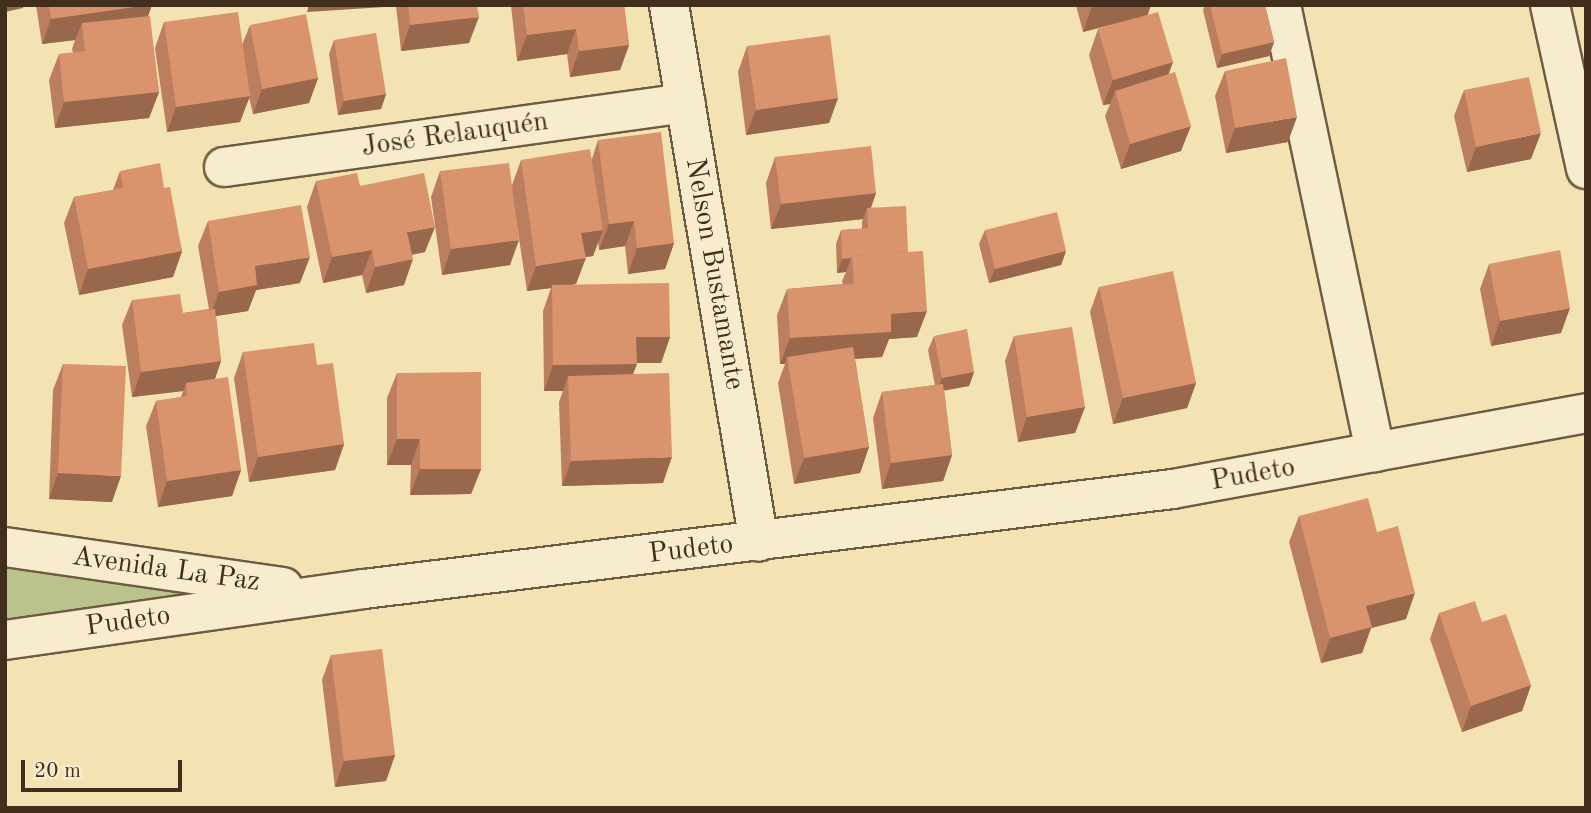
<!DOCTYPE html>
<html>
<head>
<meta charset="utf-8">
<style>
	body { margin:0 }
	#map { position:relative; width:1591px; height:813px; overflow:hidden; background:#f3e2b2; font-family:"Old Standard TT",serif }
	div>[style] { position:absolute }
	.green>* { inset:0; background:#bbc38c }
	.roads { filter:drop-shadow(2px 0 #6e5c42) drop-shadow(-2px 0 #6e5c42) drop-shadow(0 2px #6e5c42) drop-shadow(0 -2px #6e5c42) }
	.minor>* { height:38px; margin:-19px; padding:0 19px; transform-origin:19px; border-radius:19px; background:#f7eccd }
	.wall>* { inset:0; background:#bb7e5e }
	.shaded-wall>* { inset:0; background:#98674c }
	.building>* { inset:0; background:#d9936d }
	span { translate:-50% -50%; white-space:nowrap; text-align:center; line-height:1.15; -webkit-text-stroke:5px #f7eccd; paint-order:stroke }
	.street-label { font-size:28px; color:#412f1c }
	.frame { position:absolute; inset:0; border:7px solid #412f1c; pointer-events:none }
	.scale { position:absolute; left:21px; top:760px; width:161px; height:32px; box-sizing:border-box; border:4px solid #412f1c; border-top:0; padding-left:9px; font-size:21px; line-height:24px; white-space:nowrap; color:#412f1c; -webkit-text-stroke:5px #f7eccd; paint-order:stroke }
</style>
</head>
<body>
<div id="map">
	<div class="green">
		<div style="clip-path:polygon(5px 558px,234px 594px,5px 629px)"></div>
	</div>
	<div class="roads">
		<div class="minor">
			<div style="left:669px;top:5px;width:544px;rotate:80.49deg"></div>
			<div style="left:1281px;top:5px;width:457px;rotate:78.1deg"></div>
			<div style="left:1550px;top:5px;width:168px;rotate:77.6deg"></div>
			<div style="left:224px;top:167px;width:466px;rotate:-7.9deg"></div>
			<div style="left:5px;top:547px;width:281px;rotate:8.2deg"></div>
			<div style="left:5px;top:640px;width:363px;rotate:-8.1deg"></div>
			<div style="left:364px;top:589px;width:815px;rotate:-7.05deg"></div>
			<div style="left:1173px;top:489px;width:420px;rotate:-10.4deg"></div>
		</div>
	</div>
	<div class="wall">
		<div style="clip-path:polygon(36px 5px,152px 5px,148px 16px,159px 92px,149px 118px,55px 128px,49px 80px,59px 54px,73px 53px,72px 49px,75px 40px,42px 44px)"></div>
		<div style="clip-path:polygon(396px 5px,477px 5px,469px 43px,401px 51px)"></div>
		<div style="clip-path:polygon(511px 5px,624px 5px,629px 45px,620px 70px,570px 77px,567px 54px,517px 61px)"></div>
		<div style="clip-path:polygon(1076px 5px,1151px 5px,1148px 15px,1173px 62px,1168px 74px,1181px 151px,1121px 169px,1105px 116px,1110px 104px,1103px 105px,1089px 55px,1098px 29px,1138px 18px,1083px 32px)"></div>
		<div style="clip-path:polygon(1205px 5px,1265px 5px,1274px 42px,1269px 56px,1217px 68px,1203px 10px)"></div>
		<div style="clip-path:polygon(164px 22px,242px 45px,250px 25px,318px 78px,309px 103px,253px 114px,249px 97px,240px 122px,167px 132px,155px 48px)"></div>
		<div style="clip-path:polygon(334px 40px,386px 94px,381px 109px,338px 115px,329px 54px)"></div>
		<div style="clip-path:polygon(747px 46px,838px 98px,829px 123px,746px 135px,738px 72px)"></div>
		<div style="clip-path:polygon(1225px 71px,1288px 142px,1226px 153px,1215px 96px)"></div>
		<div style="clip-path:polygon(1464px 90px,1531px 159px,1467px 172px,1454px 116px)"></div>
		<div style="clip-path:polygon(598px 140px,674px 243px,665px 269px,628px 274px,625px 246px,599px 250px,598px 241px,593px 256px,585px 257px,576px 284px,572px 285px,670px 337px,661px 363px,637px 363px,633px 374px,663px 483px,562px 486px,559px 402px,563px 391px,544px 391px,543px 311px,551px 288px,527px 291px,516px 219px,510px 265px,442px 275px,431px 197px,440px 171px,512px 185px,521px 160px,592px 159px)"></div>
		<div style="clip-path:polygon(775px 157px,876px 193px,871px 208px,908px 252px,917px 337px,889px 339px,882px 357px,855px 359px,869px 447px,860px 473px,794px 484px,778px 383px,785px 364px,780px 364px,777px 315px,787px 289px,843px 284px,842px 281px,846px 272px,837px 273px,836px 244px,841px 230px,862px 229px,862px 222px,863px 219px,771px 229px,766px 183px)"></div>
		<div style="clip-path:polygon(120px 171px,164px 188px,182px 251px,173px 277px,79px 295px,64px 223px,74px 197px,113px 190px)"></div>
		<div style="clip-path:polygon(316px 181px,360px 186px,425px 252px,412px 255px,404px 285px,366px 293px,362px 275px,323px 283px,307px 207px)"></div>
		<div style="clip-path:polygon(208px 221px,300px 283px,256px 290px,248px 311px,216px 316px,221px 361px,215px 379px,241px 470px,232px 496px,158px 507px,146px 426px,156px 401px,181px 397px,183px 391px,132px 397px,122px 325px,132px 300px,183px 313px,209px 309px,198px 246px)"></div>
		<div style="clip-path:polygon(985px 230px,1066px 251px,1061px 265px,989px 283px,979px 244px)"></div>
		<div style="clip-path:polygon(1489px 264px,1561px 333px,1491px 346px,1480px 289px)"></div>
		<div style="clip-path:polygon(1099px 287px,1196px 383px,1187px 408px,1113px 424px,1090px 312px)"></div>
		<div style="clip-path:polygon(934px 336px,974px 372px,969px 386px,944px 390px,952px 455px,943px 481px,882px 489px,873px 418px,882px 392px,935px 385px,928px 350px)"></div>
		<div style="clip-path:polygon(1014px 336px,1085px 407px,1075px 433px,1018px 442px,1005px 361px)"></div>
		<div style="clip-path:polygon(243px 352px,317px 365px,344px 444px,335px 470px,249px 482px,234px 378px)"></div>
		<div style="clip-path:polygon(63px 364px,112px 502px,49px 499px,53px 390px)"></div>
		<div style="clip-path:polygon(397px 373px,481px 469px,471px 494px,410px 495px,411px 465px,387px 465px,387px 398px)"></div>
		<div style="clip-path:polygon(1299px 516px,1377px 532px,1406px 619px,1371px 628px,1362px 653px,1321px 663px,1289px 542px)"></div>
		<div style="clip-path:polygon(1439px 613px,1482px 622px,1531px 685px,1522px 711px,1462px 732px,1430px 639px)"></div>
		<div style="clip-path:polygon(331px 655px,395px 755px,386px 781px,335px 787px,322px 680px)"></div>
	</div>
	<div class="shaded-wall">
		<div style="clip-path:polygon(5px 5px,24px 5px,23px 8px,5px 12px)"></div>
		<div style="clip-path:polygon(148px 5px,152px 5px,143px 30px,82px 23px,75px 40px,42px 44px,51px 19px)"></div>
		<div style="clip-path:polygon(309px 5px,384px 5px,384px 7px,307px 12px)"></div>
		<div style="clip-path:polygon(1096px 5px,1151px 5px,1147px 15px,1083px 32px,1092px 6px)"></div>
		<div style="clip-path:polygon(479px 17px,469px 43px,401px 51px,410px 25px)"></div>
		<div style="clip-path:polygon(576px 29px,567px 54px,517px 61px,527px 35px)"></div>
		<div style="clip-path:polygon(1274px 42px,1269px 56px,1217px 68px,1222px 54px)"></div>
		<div style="clip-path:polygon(629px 45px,620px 70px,570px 77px,579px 51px)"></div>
		<div style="clip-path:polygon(1173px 62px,1164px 87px,1115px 91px,1110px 104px,1103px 105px,1113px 80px)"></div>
		<div style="clip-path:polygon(318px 78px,309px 103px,253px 114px,262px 89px)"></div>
		<div style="clip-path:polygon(159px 92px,149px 118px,55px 128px,64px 102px)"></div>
		<div style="clip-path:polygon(386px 94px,381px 109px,338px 115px,344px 101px)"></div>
		<div style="clip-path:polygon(250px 96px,240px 122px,167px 132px,176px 107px)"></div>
		<div style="clip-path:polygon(838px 98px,829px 123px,746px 135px,756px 110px)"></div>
		<div style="clip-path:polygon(1297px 117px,1288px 142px,1226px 153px,1235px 128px)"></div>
		<div style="clip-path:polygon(1191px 126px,1181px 151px,1121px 169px,1130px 144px)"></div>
		<div style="clip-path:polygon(1541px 133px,1531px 159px,1467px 172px,1476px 147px)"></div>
		<div style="clip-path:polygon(876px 193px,867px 217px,867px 208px,863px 219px,771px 229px,781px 204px)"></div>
		<div style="clip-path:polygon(634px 221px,625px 246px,599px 250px,609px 224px)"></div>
		<div style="clip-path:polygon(435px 227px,425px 252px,398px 257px,407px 232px)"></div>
		<div style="clip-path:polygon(603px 230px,593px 256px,572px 259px,581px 233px)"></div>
		<div style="clip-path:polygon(519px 240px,510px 265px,442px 275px,451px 249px)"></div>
		<div style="clip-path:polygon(674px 243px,665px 269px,628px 274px,637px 248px)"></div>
		<div style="clip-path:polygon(372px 250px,362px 275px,323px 283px,332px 257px)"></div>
		<div style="clip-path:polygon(182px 251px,173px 277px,79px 295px,88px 269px)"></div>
		<div style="clip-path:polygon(1066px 251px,1061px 265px,989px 283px,995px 269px)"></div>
		<div style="clip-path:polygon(310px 257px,300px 283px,256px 290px,248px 311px,210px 317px,219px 292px,255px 266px)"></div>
		<div style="clip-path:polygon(586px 258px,576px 284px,552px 288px,552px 285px,551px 288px,527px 291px,536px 266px)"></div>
		<div style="clip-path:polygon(851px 258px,846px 272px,837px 273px,842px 259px)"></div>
		<div style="clip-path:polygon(413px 259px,404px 285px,366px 293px,375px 267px)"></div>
		<div style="clip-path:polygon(1570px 308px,1561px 333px,1491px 346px,1500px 321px)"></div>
		<div style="clip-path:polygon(927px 311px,917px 337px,889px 339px,882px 357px,788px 363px,787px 357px,785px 364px,780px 364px,790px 338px,891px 314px)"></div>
		<div style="clip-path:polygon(636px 337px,670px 337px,661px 363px,627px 363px)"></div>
		<div style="clip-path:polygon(221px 361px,212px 387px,186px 383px,183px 391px,132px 397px,141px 372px)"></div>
		<div style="clip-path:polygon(637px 364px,627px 389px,568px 376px,563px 391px,544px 391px,553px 365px)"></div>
		<div style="clip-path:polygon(974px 372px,969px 386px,937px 392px,942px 378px)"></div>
		<div style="clip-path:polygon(1196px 383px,1187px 408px,1113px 424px,1123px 398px)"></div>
		<div style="clip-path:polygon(1085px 407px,1075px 433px,1018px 442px,1027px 417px)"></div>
		<div style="clip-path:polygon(397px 439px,420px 439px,411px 465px,387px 465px)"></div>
		<div style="clip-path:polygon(344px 444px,335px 470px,249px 482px,258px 457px)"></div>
		<div style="clip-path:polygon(869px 447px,860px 473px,794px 484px,804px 458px)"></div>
		<div style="clip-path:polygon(952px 455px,943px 481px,882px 489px,891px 463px)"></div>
		<div style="clip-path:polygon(672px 457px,663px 483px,562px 486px,571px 461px)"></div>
		<div style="clip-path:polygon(420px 469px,481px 469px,471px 494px,410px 495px)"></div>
		<div style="clip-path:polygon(241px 470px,232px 496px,158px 507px,167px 481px)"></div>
		<div style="clip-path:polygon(58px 473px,121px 476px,112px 502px,49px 499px)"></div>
		<div style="clip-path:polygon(1415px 593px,1406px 619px,1371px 628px,1362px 653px,1321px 663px,1330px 638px,1366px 606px)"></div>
		<div style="clip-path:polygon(1531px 685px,1522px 711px,1462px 732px,1471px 706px)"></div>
		<div style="clip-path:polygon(395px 755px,386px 781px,335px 787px,344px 761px)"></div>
	</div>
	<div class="building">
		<div style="clip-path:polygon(49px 5px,148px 5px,51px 19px)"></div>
		<div style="clip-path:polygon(408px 5px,477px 5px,479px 17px,410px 25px)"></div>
		<div style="clip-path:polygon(523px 5px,624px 5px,629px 45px,579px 51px,576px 29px,527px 35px)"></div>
		<div style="clip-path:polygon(1210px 5px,1265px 5px,1274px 42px,1222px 54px)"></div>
		<div style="clip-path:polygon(238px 12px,250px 96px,176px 107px,164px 22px)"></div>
		<div style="clip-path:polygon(1158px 12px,1173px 62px,1113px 80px,1098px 29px)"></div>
		<div style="clip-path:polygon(306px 14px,318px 78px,262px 89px,250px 25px)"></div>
		<div style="clip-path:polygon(150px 16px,159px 92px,64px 102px,59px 54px,85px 51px,82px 23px)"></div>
		<div style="clip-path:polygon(376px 33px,386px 94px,344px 101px,334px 40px)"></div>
		<div style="clip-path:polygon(830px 35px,838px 98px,756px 110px,747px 46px)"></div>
		<div style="clip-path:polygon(1286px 58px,1297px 117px,1235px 128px,1225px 71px)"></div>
		<div style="clip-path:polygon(1175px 72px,1191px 126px,1130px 144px,1115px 91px)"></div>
		<div style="clip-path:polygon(1529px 77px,1541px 133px,1476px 147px,1464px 90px)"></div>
		<div style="clip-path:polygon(661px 132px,674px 243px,637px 248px,634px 221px,609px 224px,598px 140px)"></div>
		<div style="clip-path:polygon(871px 146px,876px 193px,781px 204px,775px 157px)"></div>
		<div style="clip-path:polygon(590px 149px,603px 230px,581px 233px,586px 258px,536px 266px,521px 160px)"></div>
		<div style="clip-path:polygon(160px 163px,164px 188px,170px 187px,182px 251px,88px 269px,74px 197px,123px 188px,120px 171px)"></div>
		<div style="clip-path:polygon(509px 163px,519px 240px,451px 249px,440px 171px)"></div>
		<div style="clip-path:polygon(357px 173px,360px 186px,424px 173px,435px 227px,407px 232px,413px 259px,375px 267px,372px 250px,332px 257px,316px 181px)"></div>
		<div style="clip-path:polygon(301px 205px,310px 257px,255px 266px,257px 285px,219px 292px,208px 221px)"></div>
		<div style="clip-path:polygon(906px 206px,908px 252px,852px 256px,851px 258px,842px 259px,841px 230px,868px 228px,867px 208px)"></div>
		<div style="clip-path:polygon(1057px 212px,1066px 251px,995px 269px,985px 230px)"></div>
		<div style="clip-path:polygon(1560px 250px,1570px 308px,1500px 321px,1489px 264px)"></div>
		<div style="clip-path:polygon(923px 251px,927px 311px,891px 314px,891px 332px,790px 338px,787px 289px,854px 284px,852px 256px)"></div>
		<div style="clip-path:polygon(1173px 271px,1196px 383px,1123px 398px,1099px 287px)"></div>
		<div style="clip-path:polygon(669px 283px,670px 337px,636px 337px,637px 364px,553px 365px,552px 285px)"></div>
		<div style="clip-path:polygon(180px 294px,183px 313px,215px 309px,221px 361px,141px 372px,132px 300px)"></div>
		<div style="clip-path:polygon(1072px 327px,1085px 407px,1027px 417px,1014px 336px)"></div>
		<div style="clip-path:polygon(967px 329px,974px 372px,942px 378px,934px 336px)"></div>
		<div style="clip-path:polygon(314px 343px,317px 365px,333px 363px,344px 444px,258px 457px,243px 352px)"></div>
		<div style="clip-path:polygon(853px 347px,869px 447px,804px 458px,787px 357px)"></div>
		<div style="clip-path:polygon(63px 364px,126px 366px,121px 476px,58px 473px)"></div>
		<div style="clip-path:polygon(481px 372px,481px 469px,420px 469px,420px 439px,397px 439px,397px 373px)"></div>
		<div style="clip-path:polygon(669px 373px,672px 457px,571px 461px,568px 376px)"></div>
		<div style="clip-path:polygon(228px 377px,241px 470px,167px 481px,156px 401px,187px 396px,186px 383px)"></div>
		<div style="clip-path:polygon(943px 384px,952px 455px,891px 463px,882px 392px)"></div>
		<div style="clip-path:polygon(1368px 498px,1377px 532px,1398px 526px,1415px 593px,1366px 606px,1372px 627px,1330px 638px,1299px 516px)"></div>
		<div style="clip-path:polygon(1475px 601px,1482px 622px,1506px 614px,1531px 685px,1471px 706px,1439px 613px)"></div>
		<div style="clip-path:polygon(382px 649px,395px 755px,344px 761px,331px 655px)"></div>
	</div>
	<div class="street-label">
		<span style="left:455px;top:135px;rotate:-8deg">José Relauquén</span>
		<span style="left:714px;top:274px;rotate:80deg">Nelson Bustamante</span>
		<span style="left:1253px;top:475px;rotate:-10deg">Pudeto</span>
		<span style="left:691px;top:550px;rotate:-7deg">Pudeto</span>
		<span style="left:166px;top:570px;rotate:8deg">Avenida La Paz</span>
		<span style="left:128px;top:622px;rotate:-8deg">Pudeto</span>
	</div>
	<div class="frame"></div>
	<div class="scale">20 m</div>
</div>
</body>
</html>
